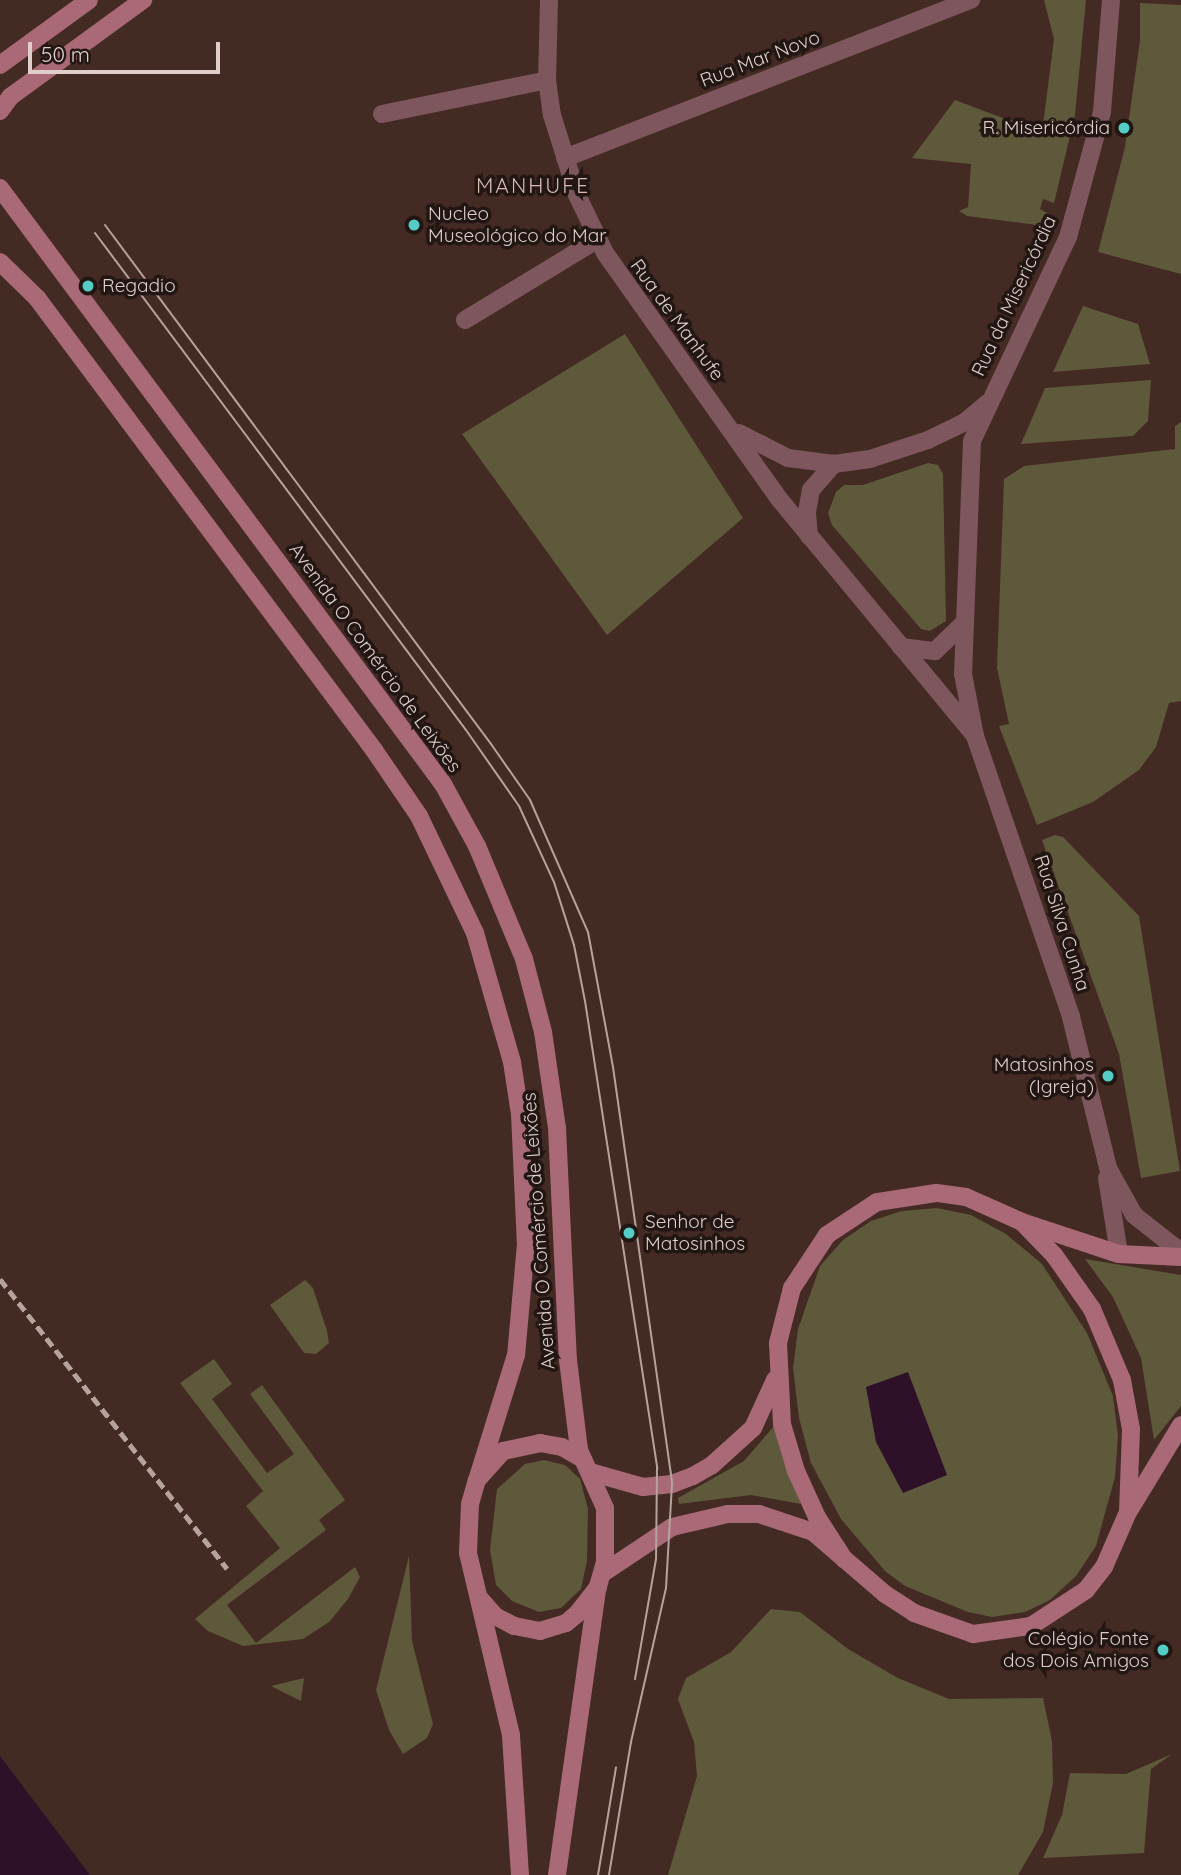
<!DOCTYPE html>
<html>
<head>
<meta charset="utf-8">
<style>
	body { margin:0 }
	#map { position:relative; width:1181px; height:1875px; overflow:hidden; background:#432a22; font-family:Quicksand,sans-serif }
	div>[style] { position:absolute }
	.green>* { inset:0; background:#5f593b }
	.water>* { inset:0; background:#2e1028 }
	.minor>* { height:18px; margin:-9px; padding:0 9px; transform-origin:9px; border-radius:9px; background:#7e565e }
	.tertiary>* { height:18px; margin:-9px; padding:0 9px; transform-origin:9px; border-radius:9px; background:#7e565e }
	.secondary>* { height:18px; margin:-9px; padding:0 9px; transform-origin:9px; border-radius:9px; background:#a96977 }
	.tram>* { height:2px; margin:-1px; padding:0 1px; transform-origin:1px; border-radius:1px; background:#b6a39d }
	.rail>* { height:5px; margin-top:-2.5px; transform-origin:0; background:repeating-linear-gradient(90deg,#b6a39d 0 10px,transparent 0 15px) }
	.dots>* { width:19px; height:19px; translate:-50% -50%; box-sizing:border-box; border:4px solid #211612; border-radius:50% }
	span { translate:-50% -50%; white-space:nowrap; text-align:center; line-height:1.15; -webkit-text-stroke:7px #211612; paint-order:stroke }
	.street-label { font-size:19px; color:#dfcec9 }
	.poi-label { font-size:19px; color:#dfcec9 }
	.right { translate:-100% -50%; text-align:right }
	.left { translate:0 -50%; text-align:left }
	.neighbourhood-label { font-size:21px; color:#dab9af; letter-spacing:2px }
	.scale { position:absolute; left:28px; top:42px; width:192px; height:32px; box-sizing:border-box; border:4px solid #dfcec9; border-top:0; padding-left:9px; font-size:21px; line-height:24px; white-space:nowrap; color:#dfcec9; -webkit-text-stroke:5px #211612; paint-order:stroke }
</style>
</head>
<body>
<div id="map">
	<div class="green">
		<div style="clip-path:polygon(1044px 0,1086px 0,1075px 115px,1054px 203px,1043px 199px,1040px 209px,1049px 214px,1045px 226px,967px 216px,959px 211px,968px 207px,971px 164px,912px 158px,955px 100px,1008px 120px,1043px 125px,1054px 39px)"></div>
		<div style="clip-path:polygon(1140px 3px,1181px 5px,1181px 274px,1098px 252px,1125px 147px,1140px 40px)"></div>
		<div style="clip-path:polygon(1083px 306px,1138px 324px,1150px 364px,1053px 372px)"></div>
		<div style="clip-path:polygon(625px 334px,743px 518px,607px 635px,462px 434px)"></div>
		<div style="clip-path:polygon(1151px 380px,1148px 421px,1133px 436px,1021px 444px,1045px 388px)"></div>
		<div style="clip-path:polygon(1181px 422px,1181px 701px,1169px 703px,1156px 747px,1139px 770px,1093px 802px,1037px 825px,999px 726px,1009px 724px,997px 668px,1004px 479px,1024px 466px,1175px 449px,1175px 426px)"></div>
		<div style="clip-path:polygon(928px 463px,938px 465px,943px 474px,946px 621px,930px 631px,921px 629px,832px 525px,828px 513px,836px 492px,844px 485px,863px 485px)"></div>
		<div style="clip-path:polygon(1055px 835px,1063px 837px,1139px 916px,1180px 1171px,1141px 1178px,1119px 1054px,1042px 840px)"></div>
		<div style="clip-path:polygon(937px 1208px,971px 1215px,1006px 1234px,1042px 1264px,1087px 1333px,1113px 1396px,1118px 1436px,1115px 1477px,1096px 1546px,1076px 1576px,1050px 1600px,1025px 1612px,992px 1617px,968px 1612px,905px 1586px,885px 1571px,841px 1519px,811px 1463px,799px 1418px,793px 1368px,798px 1329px,820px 1266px,843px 1240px,871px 1221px,902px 1211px)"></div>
		<div style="clip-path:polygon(1085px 1259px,1181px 1275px,1181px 1406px,1154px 1440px,1141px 1358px,1113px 1297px)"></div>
		<div style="clip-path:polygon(305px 1280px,313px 1288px,327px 1331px,329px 1343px,316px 1354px,304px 1353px,270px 1305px)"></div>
		<div style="clip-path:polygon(214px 1359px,232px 1384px,212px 1399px,267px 1473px,294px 1454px,250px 1394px,262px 1385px,345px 1500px,319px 1520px,326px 1530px,227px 1605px,256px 1643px,355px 1567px,360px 1577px,348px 1599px,329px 1622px,303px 1639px,243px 1646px,208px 1631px,195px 1619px,280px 1548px,246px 1506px,263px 1491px,180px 1383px)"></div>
		<div style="clip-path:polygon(774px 1426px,801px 1504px,751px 1495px,679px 1504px,678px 1498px,744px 1461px)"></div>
		<div style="clip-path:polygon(544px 1460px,565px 1465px,580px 1479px,588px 1509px,587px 1561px,581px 1589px,561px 1608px,539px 1612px,512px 1601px,496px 1585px,490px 1550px,497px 1489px,525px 1464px)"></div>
		<div style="clip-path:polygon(409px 1556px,412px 1641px,433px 1724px,427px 1738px,403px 1754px,389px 1730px,376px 1690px)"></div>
		<div style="clip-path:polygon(771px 1609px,800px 1612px,848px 1649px,898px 1678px,949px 1699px,1043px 1698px,1052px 1741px,1053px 1783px,1043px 1832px,1018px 1875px,668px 1875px,697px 1776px,694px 1742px,678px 1699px,686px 1678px,731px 1652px)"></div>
		<div style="clip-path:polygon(304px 1678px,301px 1701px,271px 1686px)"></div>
		<div style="clip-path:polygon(1172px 1754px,1151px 1769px,1144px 1853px,1043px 1858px,1062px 1815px,1070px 1773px,1126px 1774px)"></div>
	</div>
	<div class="water">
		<div style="clip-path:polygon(908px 1372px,947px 1475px,903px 1493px,876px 1442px,866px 1387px)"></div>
		<div style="clip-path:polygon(0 1756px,90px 1875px,0 1875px)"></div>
	</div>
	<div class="minor">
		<div style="left:549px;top:0;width:80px;rotate:91.4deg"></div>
		<div style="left:547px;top:80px;width:35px;rotate:82deg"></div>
		<div style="left:552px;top:115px;width:84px;rotate:72.6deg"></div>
		<div style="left:577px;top:195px;width:64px;rotate:64.2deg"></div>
		<div style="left:605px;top:253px;width:303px;rotate:54.7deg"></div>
		<div style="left:780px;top:500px;width:306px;rotate:50.4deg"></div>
		<div style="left:382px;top:114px;width:168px;rotate:-11.6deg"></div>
		<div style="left:565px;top:158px;width:436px;rotate:-21.3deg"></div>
		<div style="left:465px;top:320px;width:156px;rotate:-31.3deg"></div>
		<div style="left:739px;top:433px;width:55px;rotate:27deg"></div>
		<div style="left:788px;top:458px;width:46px;rotate:7.4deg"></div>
		<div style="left:834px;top:464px;width:36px;rotate:-8deg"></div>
		<div style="left:870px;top:459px;width:61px;rotate:-18.1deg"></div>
		<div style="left:928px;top:440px;width:41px;rotate:-25.9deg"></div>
		<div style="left:965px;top:422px;width:30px;rotate:-40deg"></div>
		<div style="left:809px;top:536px;width:24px;rotate:-95deg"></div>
		<div style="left:807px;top:512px;width:22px;rotate:-80deg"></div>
		<div style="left:811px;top:490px;width:35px;rotate:-49deg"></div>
		<div style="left:901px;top:647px;width:34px;rotate:7deg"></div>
		<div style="left:935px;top:651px;width:42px;rotate:-44deg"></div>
	</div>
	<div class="tertiary">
		<div style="left:1111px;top:0;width:112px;rotate:94.6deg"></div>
		<div style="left:1102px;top:112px;width:130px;rotate:105.2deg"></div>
		<div style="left:1068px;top:237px;width:225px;rotate:115.2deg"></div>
		<div style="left:972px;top:441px;width:233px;rotate:92.2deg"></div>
		<div style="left:963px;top:674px;width:63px;rotate:79deg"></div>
		<div style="left:975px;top:736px;width:297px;rotate:71.1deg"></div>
		<div style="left:1071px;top:1017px;width:155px;rotate:76.2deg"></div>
		<div style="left:1108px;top:1168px;width:54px;rotate:61deg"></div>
		<div style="left:1134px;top:1215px;width:60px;rotate:38.2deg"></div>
		<div style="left:1107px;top:1178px;width:77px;rotate:81deg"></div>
	</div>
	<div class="secondary">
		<div style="left:0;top:65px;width:110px;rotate:-36.1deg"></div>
		<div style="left:0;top:111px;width:17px;rotate:-54deg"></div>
		<div style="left:10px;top:97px;width:165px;rotate:-36.1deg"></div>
		<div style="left:0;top:188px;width:743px;rotate:53.38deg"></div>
		<div style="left:443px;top:784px;width:71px;rotate:61.3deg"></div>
		<div style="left:477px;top:846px;width:122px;rotate:67.4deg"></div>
		<div style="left:524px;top:959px;width:75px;rotate:75.4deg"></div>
		<div style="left:543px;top:1032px;width:97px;rotate:81.7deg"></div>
		<div style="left:557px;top:1128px;width:232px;rotate:87.3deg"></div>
		<div style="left:568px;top:1360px;width:91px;rotate:83deg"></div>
		<div style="left:579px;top:1450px;width:64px;rotate:65.9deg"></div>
		<div style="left:605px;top:1508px;width:54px;rotate:90deg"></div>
		<div style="left:605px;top:1562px;width:26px;rotate:106deg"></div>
		<div style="left:598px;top:1587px;width:33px;rotate:128deg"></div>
		<div style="left:578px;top:1613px;width:16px;rotate:140deg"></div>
		<div style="left:566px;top:1623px;width:27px;rotate:163deg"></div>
		<div style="left:540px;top:1631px;width:26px;rotate:-169deg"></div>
		<div style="left:514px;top:1626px;width:21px;rotate:-152deg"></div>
		<div style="left:495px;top:1616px;width:23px;rotate:-131deg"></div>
		<div style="left:0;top:262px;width:52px;rotate:44.2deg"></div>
		<div style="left:37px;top:298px;width:564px;rotate:53.29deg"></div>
		<div style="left:374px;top:750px;width:80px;rotate:55.7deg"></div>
		<div style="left:419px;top:816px;width:130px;rotate:64.4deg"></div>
		<div style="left:475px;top:933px;width:134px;rotate:74deg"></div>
		<div style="left:512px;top:1062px;width:53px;rotate:81.3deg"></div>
		<div style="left:520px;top:1114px;width:130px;rotate:87.4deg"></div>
		<div style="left:526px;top:1244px;width:111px;rotate:95.1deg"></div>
		<div style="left:516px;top:1355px;width:131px;rotate:107.3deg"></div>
		<div style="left:1025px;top:1223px;width:99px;rotate:18.3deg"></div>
		<div style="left:1119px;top:1254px;width:62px;rotate:2.8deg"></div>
		<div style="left:590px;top:1472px;width:55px;rotate:15.8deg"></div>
		<div style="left:643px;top:1487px;width:29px;rotate:-6deg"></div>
		<div style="left:672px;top:1484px;width:22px;rotate:-21deg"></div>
		<div style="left:693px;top:1476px;width:22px;rotate:-30deg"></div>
		<div style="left:712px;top:1465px;width:55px;rotate:-42.1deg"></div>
		<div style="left:753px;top:1428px;width:53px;rotate:-65.4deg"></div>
		<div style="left:1130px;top:1509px;width:98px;rotate:-58.7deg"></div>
		<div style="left:603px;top:1573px;width:83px;rotate:-33.7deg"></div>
		<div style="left:672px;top:1527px;width:57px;rotate:-13.1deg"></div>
		<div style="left:728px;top:1514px;width:31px"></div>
		<div style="left:759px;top:1514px;width:57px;rotate:18.4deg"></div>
		<div style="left:813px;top:1532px;width:95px;rotate:40.7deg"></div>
		<div style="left:885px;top:1594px;width:35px;rotate:33deg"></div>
		<div style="left:914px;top:1613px;width:63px;rotate:19.6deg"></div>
		<div style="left:973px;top:1634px;width:59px;rotate:-7.9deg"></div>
		<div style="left:1031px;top:1626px;width:66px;rotate:-33.2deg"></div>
		<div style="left:1086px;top:1590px;width:29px;rotate:-52deg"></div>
		<div style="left:1104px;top:1567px;width:60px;rotate:-66.4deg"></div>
		<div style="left:1128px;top:1512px;width:83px;rotate:-87.9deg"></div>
		<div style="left:1131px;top:1429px;width:50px;rotate:-100.4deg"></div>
		<div style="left:1122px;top:1380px;width:77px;rotate:-112.9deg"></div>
		<div style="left:1092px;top:1309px;width:66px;rotate:-125.1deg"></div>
		<div style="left:1054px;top:1255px;width:46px;rotate:-134.1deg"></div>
		<div style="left:1022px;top:1222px;width:61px;rotate:-155.9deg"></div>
		<div style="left:966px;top:1197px;width:30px;rotate:-172deg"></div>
		<div style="left:936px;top:1193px;width:60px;rotate:171.3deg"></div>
		<div style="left:877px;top:1202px;width:60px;rotate:146.6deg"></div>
		<div style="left:827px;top:1235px;width:64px;rotate:123.4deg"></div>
		<div style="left:792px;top:1288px;width:57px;rotate:104.3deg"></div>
		<div style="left:778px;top:1343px;width:81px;rotate:87.2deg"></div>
		<div style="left:782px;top:1424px;width:49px;rotate:73.4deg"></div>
		<div style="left:796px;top:1471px;width:51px;rotate:65.5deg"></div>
		<div style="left:817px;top:1517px;width:50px;rotate:57.3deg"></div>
		<div style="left:520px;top:1875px;width:140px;rotate:-93.7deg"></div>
		<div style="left:511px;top:1735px;width:187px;rotate:-103.3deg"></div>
		<div style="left:468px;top:1553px;width:49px;rotate:-87.7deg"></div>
		<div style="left:470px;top:1504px;width:25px;rotate:-74deg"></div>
		<div style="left:477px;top:1480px;width:39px;rotate:-48deg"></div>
		<div style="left:503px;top:1451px;width:38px;rotate:-12deg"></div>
		<div style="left:540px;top:1443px;width:22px;rotate:10deg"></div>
		<div style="left:562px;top:1447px;width:24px;rotate:30deg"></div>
		<div style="left:557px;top:1875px;width:287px;rotate:-82deg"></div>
	</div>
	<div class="tram">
		<div style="left:105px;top:225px;width:647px;rotate:53.36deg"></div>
		<div style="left:491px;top:744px;width:68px;rotate:55.1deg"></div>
		<div style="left:530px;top:800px;width:144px;rotate:66.3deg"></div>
		<div style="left:588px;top:932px;width:137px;rotate:79.5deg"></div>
		<div style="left:613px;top:1067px;width:421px;rotate:81.9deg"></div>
		<div style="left:672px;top:1484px;width:104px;rotate:93.3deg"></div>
		<div style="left:666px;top:1588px;width:158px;rotate:102.8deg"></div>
		<div style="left:631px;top:1742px;width:135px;rotate:99.4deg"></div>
		<div style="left:95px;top:233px;width:620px;rotate:53.26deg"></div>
		<div style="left:466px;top:730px;width:93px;rotate:55.1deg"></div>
		<div style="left:519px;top:806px;width:84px;rotate:65.3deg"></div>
		<div style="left:554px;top:882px;width:66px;rotate:72.4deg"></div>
		<div style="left:574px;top:945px;width:57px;rotate:78.9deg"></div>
		<div style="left:585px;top:1001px;width:473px;rotate:81.2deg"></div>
		<div style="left:657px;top:1468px;width:91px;rotate:90.6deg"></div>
		<div style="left:656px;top:1559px;width:122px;rotate:99.9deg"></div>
		<div style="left:598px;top:1875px;width:109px;rotate:-80.5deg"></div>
	</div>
	<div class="rail">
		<div style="left:0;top:1279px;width:368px;rotate:51.9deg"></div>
	</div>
	<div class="dots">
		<div style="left:1124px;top:128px;background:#55cdc6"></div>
		<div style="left:414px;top:225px;background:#55cdc6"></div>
		<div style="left:88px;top:286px;background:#55cdc6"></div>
		<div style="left:1108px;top:1076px;background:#55cdc6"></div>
		<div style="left:629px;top:1233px;background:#55cdc6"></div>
		<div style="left:1163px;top:1650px;background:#55cdc6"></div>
	</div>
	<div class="street-label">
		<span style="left:760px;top:59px;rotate:-21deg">Rua Mar Novo</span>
		<span style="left:1014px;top:296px;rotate:-65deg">Rua da Misericórdia</span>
		<span style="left:677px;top:320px;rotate:54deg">Rua de Manhufe</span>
		<span style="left:375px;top:658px;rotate:54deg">Avenida O Comércio de Leixões</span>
		<span style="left:1062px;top:923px;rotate:72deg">Rua Silva Cunha</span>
		<span style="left:539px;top:1231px;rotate:-94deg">Avenida O Comércio de Leixões</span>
	</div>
	<div class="poi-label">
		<span class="right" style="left:1110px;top:128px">R. Misericórdia</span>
		<span class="left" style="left:428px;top:225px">Nucleo<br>Museológico do Mar</span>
		<span class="left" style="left:102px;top:286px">Regadio</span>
		<span class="right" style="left:1094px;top:1076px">Matosinhos<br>(Igreja)</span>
		<span class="left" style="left:645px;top:1233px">Senhor de<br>Matosinhos</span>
		<span class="right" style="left:1149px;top:1650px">Colégio Fonte<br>dos Dois Amigos</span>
	</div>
	<div class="neighbourhood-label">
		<span style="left:533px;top:185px">MANHUFE</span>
	</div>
	<div class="scale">50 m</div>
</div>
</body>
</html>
